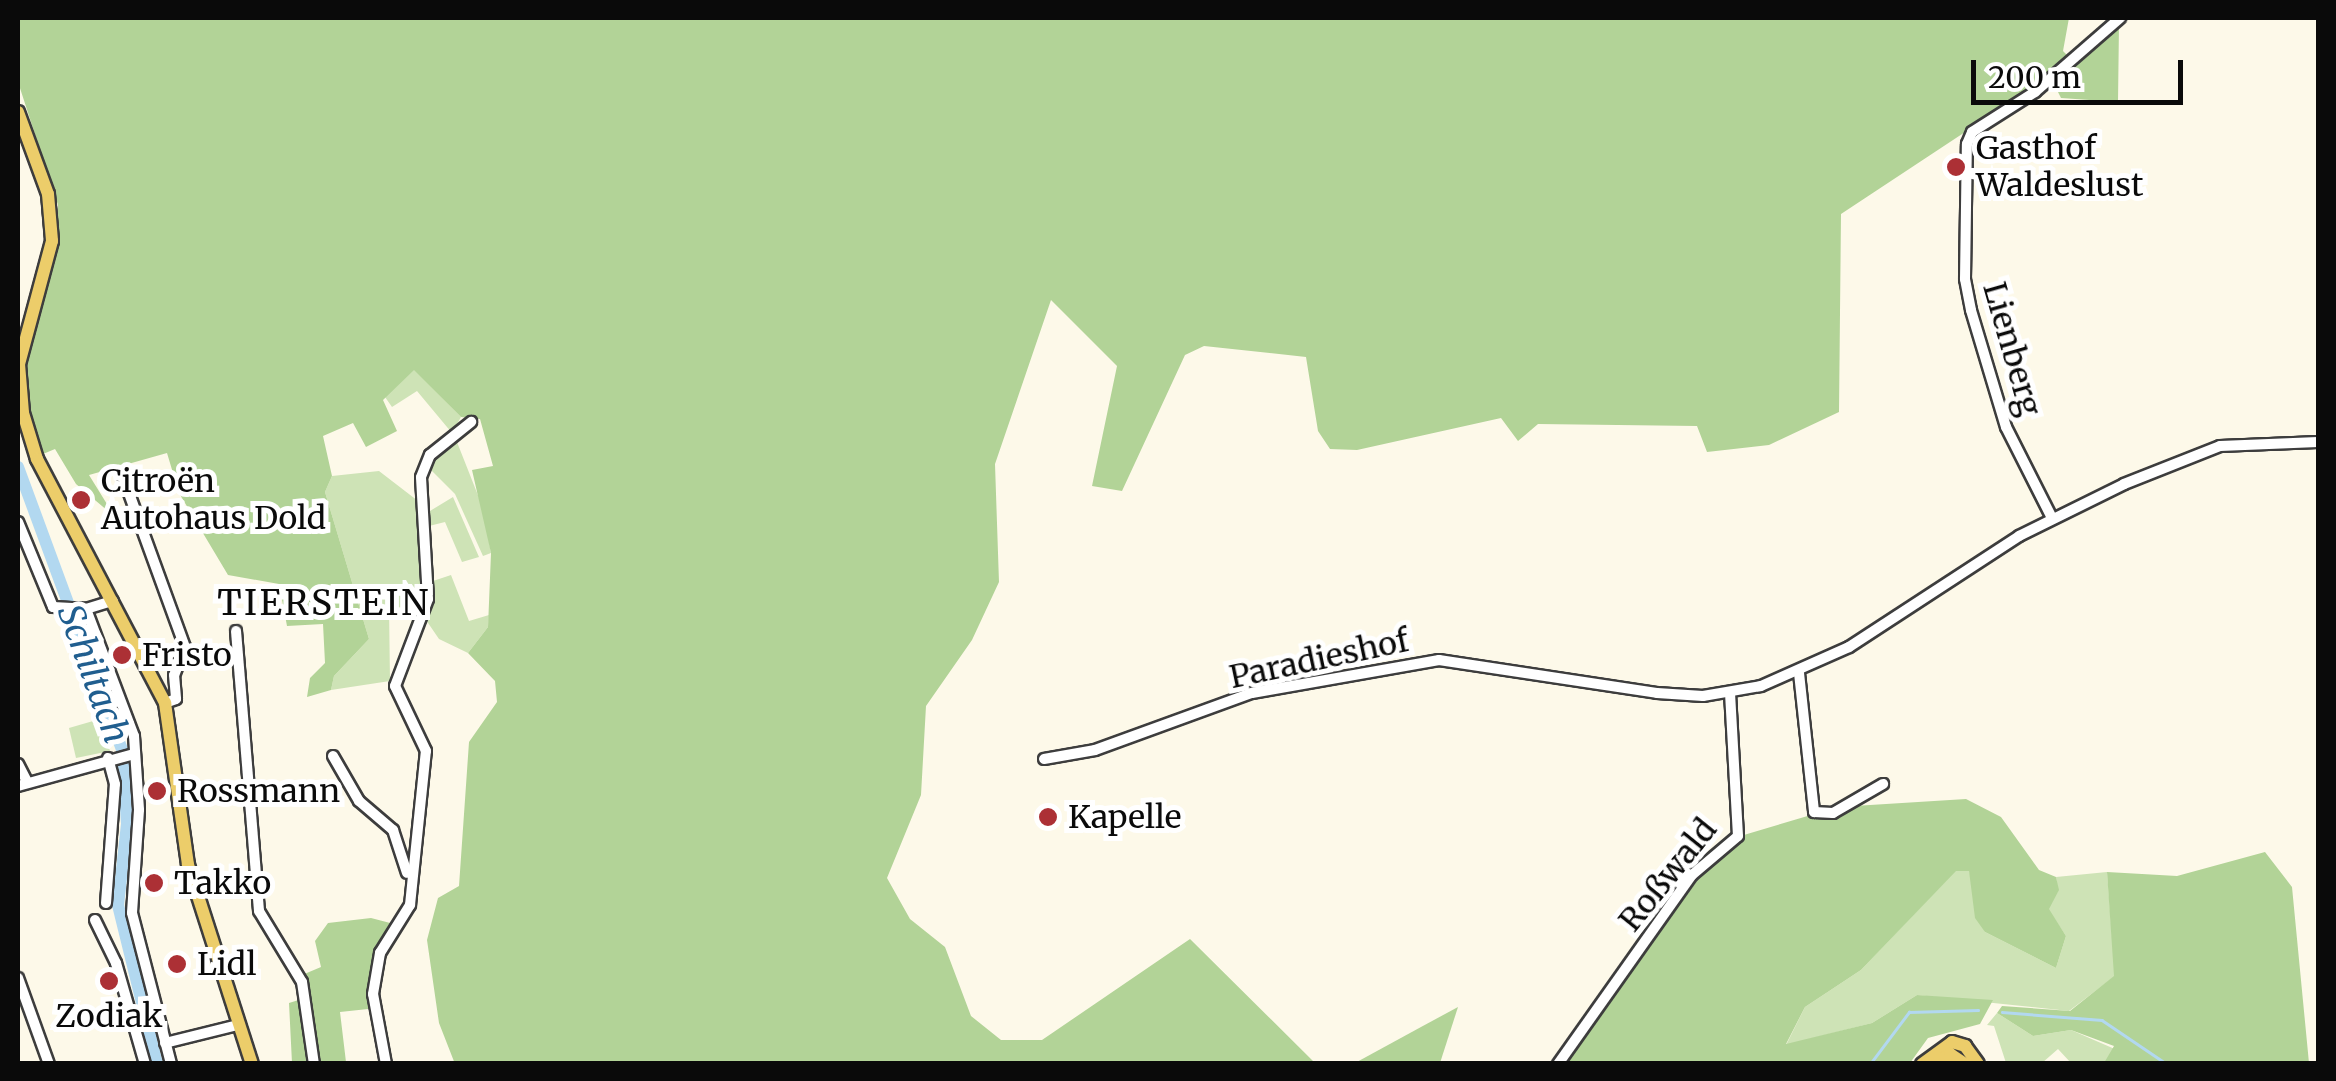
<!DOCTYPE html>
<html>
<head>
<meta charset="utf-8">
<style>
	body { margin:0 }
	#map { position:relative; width:2336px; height:1081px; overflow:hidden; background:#fdf9e9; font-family:Merriweather,serif }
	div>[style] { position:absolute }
	.green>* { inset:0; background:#cee3b6 }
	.forest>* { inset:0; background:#b2d397 }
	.stream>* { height:2.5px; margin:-1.25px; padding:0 1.25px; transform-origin:1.25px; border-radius:1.25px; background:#b2d8f0 }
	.river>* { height:12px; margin:-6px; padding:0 6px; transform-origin:6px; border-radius:6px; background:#b2d8f0 }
	.roads { filter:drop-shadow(2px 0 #3d3d3d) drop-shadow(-2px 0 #3d3d3d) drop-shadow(0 2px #3d3d3d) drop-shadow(0 -2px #3d3d3d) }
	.minor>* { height:10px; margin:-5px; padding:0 5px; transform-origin:5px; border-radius:5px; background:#fff }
	.major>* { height:12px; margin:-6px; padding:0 6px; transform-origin:6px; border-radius:6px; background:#eccd6a }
	.dots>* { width:28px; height:28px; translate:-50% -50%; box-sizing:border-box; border:5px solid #fff; border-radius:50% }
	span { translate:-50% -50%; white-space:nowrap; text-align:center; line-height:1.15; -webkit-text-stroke:10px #fff; paint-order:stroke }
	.poi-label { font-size:32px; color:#0a0a0a }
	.left { translate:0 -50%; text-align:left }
	.street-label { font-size:32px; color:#0a0a0a }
	.neighbourhood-label { font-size:35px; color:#0a0a0a; letter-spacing:2.5px }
	.water-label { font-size:35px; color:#205e8f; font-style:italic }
	.frame { position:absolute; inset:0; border:20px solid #0a0a0a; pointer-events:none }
	.scale { position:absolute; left:1971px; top:60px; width:212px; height:45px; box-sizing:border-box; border:5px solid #0a0a0a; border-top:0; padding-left:12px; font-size:30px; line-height:35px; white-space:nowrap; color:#0a0a0a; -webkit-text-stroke:8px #fff; paint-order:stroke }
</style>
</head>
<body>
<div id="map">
	<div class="green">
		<div style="clip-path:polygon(414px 369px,461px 417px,452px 433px,417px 391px,392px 407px,385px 397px)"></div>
		<div style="clip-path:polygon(455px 437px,483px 508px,491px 553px,483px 556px,455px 494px,428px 467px)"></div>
		<div style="clip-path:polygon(379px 471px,418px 501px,424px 610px,389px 606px,390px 681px,331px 690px,334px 676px,369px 639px,325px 492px,332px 476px)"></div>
		<div style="clip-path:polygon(453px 497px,479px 557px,462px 562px,445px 522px,425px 527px,425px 514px)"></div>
		<div style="clip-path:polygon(451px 575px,469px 621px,489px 615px,488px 627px,468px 653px,439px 639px,426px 620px,430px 582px)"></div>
		<div style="clip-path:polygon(100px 719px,110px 751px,76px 758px,69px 728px)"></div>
		<div style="clip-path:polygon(1969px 870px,1985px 932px,2056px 968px,2066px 936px,2048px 909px,2058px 891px,2056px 877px,2107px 872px,2115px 976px,2069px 1011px,1917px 995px,1872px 1023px,1786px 1045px,1805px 1007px,1861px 970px,1955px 871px)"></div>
		<div style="clip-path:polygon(1997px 1013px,2033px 1036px,2071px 1030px,2117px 1050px,2104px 1063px,2071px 1063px,2058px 1049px,2042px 1063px,2006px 1063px,1994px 1026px,1987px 1025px)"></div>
	</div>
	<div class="forest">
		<div style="clip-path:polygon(18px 18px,2069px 18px,2063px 51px,2076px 64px,2119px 24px,2118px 102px,2061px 98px,2050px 76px,1841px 214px,1839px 412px,1769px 445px,1707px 452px,1697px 426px,1538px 424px,1518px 441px,1501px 418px,1357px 450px,1330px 449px,1318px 431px,1306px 357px,1204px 346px,1185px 355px,1122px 491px,1092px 486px,1117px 366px,1051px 300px,995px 464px,999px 582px,972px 640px,926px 706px,921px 795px,887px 878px,910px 919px,945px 947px,971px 1016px,1001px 1040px,1042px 1040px,1190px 939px,1315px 1063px,455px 1064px,439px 1023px,427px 940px,438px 898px,459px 886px,469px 742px,497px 702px,495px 681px,468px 653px,488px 627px,491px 553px,472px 470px,493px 466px,480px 419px,461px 417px,414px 370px,383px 400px,397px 431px,366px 447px,353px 423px,323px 436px,332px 476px,325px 492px,369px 639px,334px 676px,331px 690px,307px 697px,310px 678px,325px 663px,323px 624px,287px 626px,279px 584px,228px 575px,179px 493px,167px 453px,89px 475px,115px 517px,76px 484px,55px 449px,43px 454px,29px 413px,25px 363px,56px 257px,58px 205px,18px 82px)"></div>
		<div style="clip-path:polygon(1966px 799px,2001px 817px,2039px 870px,2056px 877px,2059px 890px,2049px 909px,2066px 936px,2056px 968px,1985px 932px,1975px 918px,1969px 871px,1956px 871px,1861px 970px,1805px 1007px,1786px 1044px,1872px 1023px,1917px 995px,1993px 1000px,1980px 1024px,1928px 1038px,1910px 1063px,1562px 1064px,1727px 840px,1838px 807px)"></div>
		<div style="clip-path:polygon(2265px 852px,2292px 887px,2309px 1063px,2104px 1063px,2114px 1046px,2071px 1030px,2033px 1036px,1997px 1013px,2002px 1006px,2070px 1011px,2114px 976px,2107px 872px,2177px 876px)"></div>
		<div style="clip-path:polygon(371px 918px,394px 924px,377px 957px,368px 1009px,340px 1012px,346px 1062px,292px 1063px,289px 1003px,305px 998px,302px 975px,321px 967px,315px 941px,328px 923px)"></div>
		<div style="clip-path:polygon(1458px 1007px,1440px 1063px,1355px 1063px,1421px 1027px)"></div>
	</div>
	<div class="stream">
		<div style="left:2002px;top:1012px;width:100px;rotate:4.6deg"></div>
		<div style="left:2102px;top:1020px;width:78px;rotate:34.1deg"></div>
		<div style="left:1870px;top:1064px;width:65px;rotate:-53.1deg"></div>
		<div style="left:1909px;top:1012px;width:69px;rotate:-1.7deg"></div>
	</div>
	<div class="river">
		<div style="left:18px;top:467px;width:302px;rotate:69.8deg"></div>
		<div style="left:122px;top:750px;width:74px;rotate:86.1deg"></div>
		<div style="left:127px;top:824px;width:81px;rotate:96.3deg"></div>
		<div style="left:118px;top:905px;width:164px;rotate:76.2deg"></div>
	</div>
	<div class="roads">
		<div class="minor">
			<div style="left:122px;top:474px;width:184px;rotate:70deg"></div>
			<div style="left:185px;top:647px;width:30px;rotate:111deg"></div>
			<div style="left:174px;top:675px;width:24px;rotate:85deg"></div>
			<div style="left:176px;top:699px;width:12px;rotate:160deg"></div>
			<div style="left:2052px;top:518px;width:102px;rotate:-116.8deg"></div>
			<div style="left:2006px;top:427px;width:122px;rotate:-106.7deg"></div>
			<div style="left:1971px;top:310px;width:32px;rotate:-101deg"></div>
			<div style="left:1965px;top:279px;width:135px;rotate:-89.2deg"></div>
			<div style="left:1967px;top:144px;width:13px;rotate:-67deg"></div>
			<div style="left:1972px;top:132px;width:75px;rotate:-32.4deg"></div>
			<div style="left:2035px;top:92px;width:113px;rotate:-41deg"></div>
			<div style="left:18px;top:522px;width:92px;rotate:67.6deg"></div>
			<div style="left:53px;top:607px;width:33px;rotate:3deg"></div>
			<div style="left:86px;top:609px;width:28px;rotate:-17deg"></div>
			<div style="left:86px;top:609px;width:136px;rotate:69.3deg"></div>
			<div style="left:134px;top:736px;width:74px;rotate:86.1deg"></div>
			<div style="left:139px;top:810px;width:103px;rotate:93.9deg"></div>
			<div style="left:132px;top:913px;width:156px;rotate:75.5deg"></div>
			<div style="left:236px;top:631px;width:281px;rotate:85.3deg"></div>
			<div style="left:259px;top:911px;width:83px;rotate:58.8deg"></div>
			<div style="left:302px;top:982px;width:83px;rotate:81.7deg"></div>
			<div style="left:1799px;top:673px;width:140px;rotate:83.8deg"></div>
			<div style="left:1814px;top:812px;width:19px;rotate:3deg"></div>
			<div style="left:1833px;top:813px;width:58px;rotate:-30.1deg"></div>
			<div style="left:333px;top:756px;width:52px;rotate:60deg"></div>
			<div style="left:359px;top:801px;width:45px;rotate:40.5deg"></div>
			<div style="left:393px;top:830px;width:45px;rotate:72deg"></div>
			<div style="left:1044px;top:759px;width:52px;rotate:-10deg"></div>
			<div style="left:1095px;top:750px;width:167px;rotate:-20deg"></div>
			<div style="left:1252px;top:693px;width:190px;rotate:-10deg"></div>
			<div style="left:1439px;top:660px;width:220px;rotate:8.6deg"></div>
			<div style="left:1657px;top:693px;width:46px;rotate:3.7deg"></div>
			<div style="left:1703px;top:696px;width:59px;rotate:-9.8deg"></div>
			<div style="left:1761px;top:686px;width:96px;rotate:-23.9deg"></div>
			<div style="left:1849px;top:647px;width:203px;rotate:-33.1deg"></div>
			<div style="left:2019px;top:536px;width:117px;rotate:-26.3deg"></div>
			<div style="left:2124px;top:484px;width:103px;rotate:-21.6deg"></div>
			<div style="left:2220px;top:446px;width:98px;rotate:-2.3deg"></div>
			<div style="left:18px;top:764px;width:20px;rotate:63deg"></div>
			<div style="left:18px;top:786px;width:120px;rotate:-15.4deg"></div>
			<div style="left:106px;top:903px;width:119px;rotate:-85.7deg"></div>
			<div style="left:115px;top:784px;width:27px;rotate:-105deg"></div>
			<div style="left:95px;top:920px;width:48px;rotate:64deg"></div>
			<div style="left:116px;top:963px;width:105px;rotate:74deg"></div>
			<div style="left:18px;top:978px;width:91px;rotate:70.2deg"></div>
			<div style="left:165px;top:1043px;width:75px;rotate:-13.9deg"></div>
			<div style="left:386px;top:1064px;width:71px;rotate:-100.5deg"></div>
			<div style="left:373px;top:994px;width:42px;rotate:-80.3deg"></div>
			<div style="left:380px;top:953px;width:57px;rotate:-58deg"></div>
			<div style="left:410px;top:905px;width:155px;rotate:-84.1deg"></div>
			<div style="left:426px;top:751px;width:72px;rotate:-115.5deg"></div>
			<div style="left:395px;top:686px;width:93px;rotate:-69.2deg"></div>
			<div style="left:428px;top:599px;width:122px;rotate:-93.3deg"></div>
			<div style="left:421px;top:477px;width:24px;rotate:-68deg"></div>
			<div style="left:430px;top:455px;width:53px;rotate:-38.8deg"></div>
			<div style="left:1558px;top:1064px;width:232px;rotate:-54.7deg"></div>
			<div style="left:1692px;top:875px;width:60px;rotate:-40.3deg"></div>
			<div style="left:1738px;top:836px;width:143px;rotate:-93.2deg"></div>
		</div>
		<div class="major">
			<div style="left:18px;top:112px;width:87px;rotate:69.9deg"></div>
			<div style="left:48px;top:194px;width:47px;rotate:85.1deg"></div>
			<div style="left:52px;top:241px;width:127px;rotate:105deg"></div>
			<div style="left:19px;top:364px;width:49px;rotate:85.3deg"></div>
			<div style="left:23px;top:413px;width:48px;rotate:73.1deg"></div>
			<div style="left:37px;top:459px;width:276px;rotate:62.3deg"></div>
			<div style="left:165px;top:703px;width:164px;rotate:81.9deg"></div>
			<div style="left:188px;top:865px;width:209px;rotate:72.2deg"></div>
			<div style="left:1922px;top:1064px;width:37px;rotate:-36deg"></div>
			<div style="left:1952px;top:1042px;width:14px;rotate:17deg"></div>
			<div style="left:1965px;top:1046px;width:22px;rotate:54deg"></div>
			<div style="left:1933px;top:1064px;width:20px;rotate:-30deg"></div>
			<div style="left:1950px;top:1054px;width:18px;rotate:34deg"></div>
		</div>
	</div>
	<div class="dots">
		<div style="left:1956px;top:167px;background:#ac3035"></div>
		<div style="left:81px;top:500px;background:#ac3035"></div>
		<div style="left:122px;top:655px;background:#ac3035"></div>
		<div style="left:157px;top:791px;background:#ac3035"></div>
		<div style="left:1048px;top:817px;background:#ac3035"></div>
		<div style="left:154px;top:883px;background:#ac3035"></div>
		<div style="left:177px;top:964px;background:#ac3035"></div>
		<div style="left:109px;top:981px;background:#ac3035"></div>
	</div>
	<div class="poi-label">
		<span class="left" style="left:1976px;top:167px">Gasthof<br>Waldeslust</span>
		<span class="left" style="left:101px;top:500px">Citroën<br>Autohaus Dold</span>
		<span class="left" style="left:142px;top:655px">Fristo</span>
		<span class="left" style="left:177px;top:791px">Rossmann</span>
		<span class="left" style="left:1068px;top:817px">Kapelle</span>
		<span class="left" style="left:174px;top:883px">Takko</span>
		<span class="left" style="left:197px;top:964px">Lidl</span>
		<span style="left:109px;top:1016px">Zodiak</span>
	</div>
	<div class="street-label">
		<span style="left:2012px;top:349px;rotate:74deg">Lienberg</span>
		<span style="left:1319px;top:659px;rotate:-12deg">Paradieshof</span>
		<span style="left:1668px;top:875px;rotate:-51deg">Roßwald</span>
	</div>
	<div class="neighbourhood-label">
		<span style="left:324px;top:603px">TIERSTEIN</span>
	</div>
	<div class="water-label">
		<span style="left:93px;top:674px;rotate:70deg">Schiltach</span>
	</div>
	<div class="frame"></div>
	<div class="scale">200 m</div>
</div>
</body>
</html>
